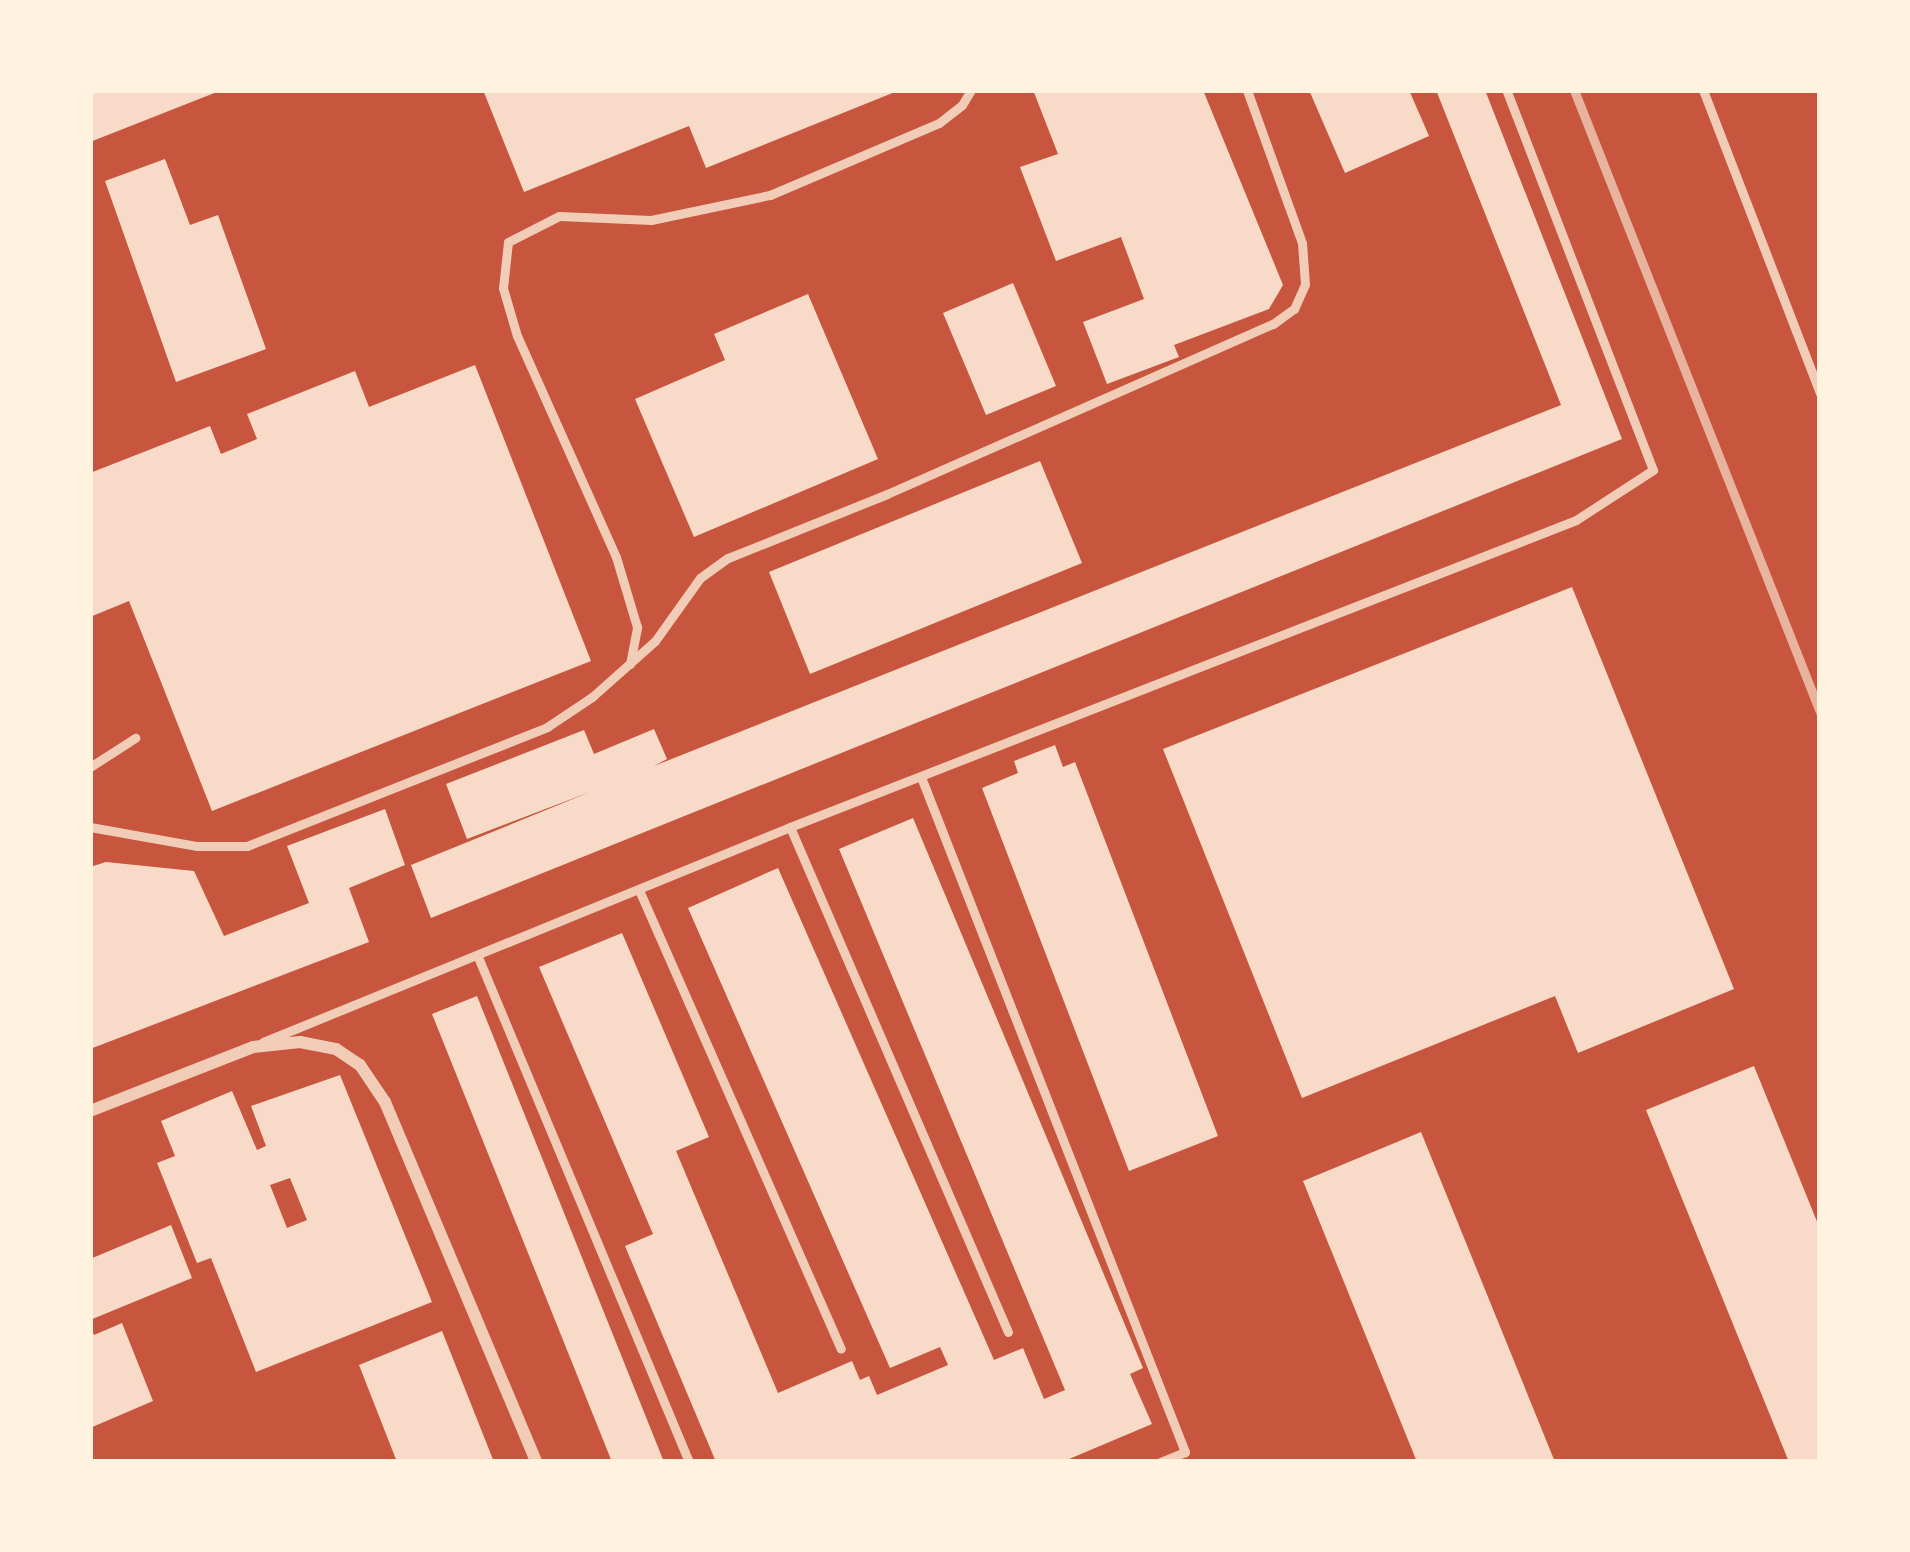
<!DOCTYPE html>
<html>
<head>
<meta charset="utf-8">
<style>
	body { margin:0 }
	#map { position:relative; width:1910px; height:1552px; overflow:hidden; background:#c8553d; font-family:"Nunito Sans",sans-serif }
	div>[style] { position:absolute }
	.building>* { inset:0; background:#f7dbc8 }
	.service>* { height:9px; margin:-4.5px; padding:0 4.5px; transform-origin:4.5px; border-radius:4.5px; background:#f1ccb7 }
	.minor>* { height:12px; margin:-6px; padding:0 6px; transform-origin:6px; border-radius:6px; background:#f1ccb7 }
	.rail>* { height:9px; margin:-4.5px; padding:0 4.5px; transform-origin:4.5px; border-radius:4.5px; background:#e9b49f }
	span { translate:-50% -50%; white-space:nowrap; text-align:center; line-height:1.15; -webkit-text-stroke:9px #fff3e0; paint-order:stroke }
	.frame { position:absolute; inset:0; border:93px solid #fff3e0; pointer-events:none }
</style>
</head>
<body>
<div id="map">
	<div class="building">
		<div style="clip-path:polygon(90px 90px,222px 90px,90px 142px)"></div>
		<div style="clip-path:polygon(483px 90px,900px 90px,706px 168px,689px 126px,524px 192px)"></div>
		<div style="clip-path:polygon(1033px 90px,1203px 90px,1283px 285px,1269px 309px,1174px 345px,1179px 357px,1107px 384px,1083px 322px,1144px 299px,1121px 237px,1056px 261px,1020px 167px,1058px 154px)"></div>
		<div style="clip-path:polygon(1309px 90px,1409px 90px,1429px 136px,1345px 173px)"></div>
		<div style="clip-path:polygon(1436px 90px,1485px 90px,1622px 439px,431px 918px,411px 865px,590px 792px,467px 839px,446px 784px,584px 730px,594px 754px,654px 729px,667px 759px,654px 766px,1561px 405px)"></div>
		<div style="clip-path:polygon(165px 159px,190px 225px,218px 215px,266px 349px,176px 382px,105px 181px)"></div>
		<div style="clip-path:polygon(1013px 283px,1056px 386px,986px 415px,943px 313px)"></div>
		<div style="clip-path:polygon(808px 294px,878px 459px,694px 537px,635px 399px,725px 360px,714px 334px)"></div>
		<div style="clip-path:polygon(475px 365px,591px 661px,212px 811px,129px 601px,90px 617px,90px 473px,210px 426px,221px 454px,257px 439px,247px 414px,355px 371px,369px 407px)"></div>
		<div style="clip-path:polygon(1040px 461px,1082px 563px,810px 674px,769px 572px)"></div>
		<div style="clip-path:polygon(1572px 587px,1734px 989px,1578px 1053px,1555px 996px,1302px 1098px,1163px 749px)"></div>
		<div style="clip-path:polygon(1055px 745px,1063px 767px,1075px 762px,1218px 1136px,1129px 1171px,982px 788px,1018px 773px,1014px 761px)"></div>
		<div style="clip-path:polygon(385px 809px,405px 865px,349px 888px,369px 942px,90px 1049px,90px 867px,106px 862px,194px 871px,224px 936px,309px 903px,287px 846px)"></div>
		<div style="clip-path:polygon(913px 818px,1143px 1368px,1130px 1374px,1152px 1424px,1062px 1462px,716px 1462px,625px 1246px,653px 1234px,539px 967px,622px 933px,709px 1137px,676px 1151px,778px 1393px,852px 1361px,860px 1380px,869px 1376px,877px 1395px,948px 1365px,940px 1347px,890px 1368px,688px 908px,778px 868px,994px 1360px,1023px 1348px,1044px 1399px,1065px 1390px,839px 849px)"></div>
		<div style="clip-path:polygon(477px 996px,664px 1462px,612px 1462px,432px 1014px)"></div>
		<div style="clip-path:polygon(1754px 1066px,1820px 1229px,1820px 1462px,1789px 1462px,1646px 1110px)"></div>
		<div style="clip-path:polygon(evenodd,340px 1075px,432px 1302px,256px 1372px,211px 1258px,197px 1263px,157px 1163px,175px 1156px,161px 1121px,232px 1091px,257px 1150px,266px 1146px,251px 1106px,340px 1075px,290px 1178px,307px 1220px,287px 1228px,270px 1185px,290px 1178px)"></div>
		<div style="clip-path:polygon(1421px 1132px,1555px 1462px,1417px 1462px,1303px 1181px)"></div>
		<div style="clip-path:polygon(171px 1225px,192px 1278px,90px 1320px,90px 1259px)"></div>
		<div style="clip-path:polygon(122px 1323px,153px 1401px,90px 1428px,90px 1326px,94px 1335px)"></div>
		<div style="clip-path:polygon(442px 1331px,494px 1462px,397px 1462px,359px 1365px)"></div>
	</div>
	<div class="service">
		<div style="left:1703px;top:90px;width:325px;rotate:68.9deg"></div>
		<div style="left:630px;top:664px;width:38px;rotate:-79deg"></div>
		<div style="left:637px;top:627px;width:73px;rotate:-106.7deg"></div>
		<div style="left:616px;top:557px;width:242px;rotate:-114.1deg"></div>
		<div style="left:517px;top:336px;width:50px;rotate:-106.3deg"></div>
		<div style="left:503px;top:288px;width:46px;rotate:-83.8deg"></div>
		<div style="left:508px;top:242px;width:57px;rotate:-27deg"></div>
		<div style="left:559px;top:216px;width:92px;rotate:2.5deg"></div>
		<div style="left:651px;top:220px;width:122px;rotate:-11.9deg"></div>
		<div style="left:770px;top:195px;width:184px;rotate:-23.1deg"></div>
		<div style="left:939px;top:123px;width:29px;rotate:-38deg"></div>
		<div style="left:962px;top:105px;width:17px;rotate:-59deg"></div>
		<div style="left:90px;top:767px;width:54px;rotate:-32.8deg"></div>
		<div style="left:921px;top:777px;width:725px;rotate:68.64deg"></div>
		<div style="left:1185px;top:1452px;width:27px;rotate:158deg"></div>
		<div style="left:90px;top:827px;width:109px;rotate:10.1deg"></div>
		<div style="left:197px;top:846px;width:50px"></div>
		<div style="left:247px;top:846px;width:323px;rotate:-21.6deg"></div>
		<div style="left:547px;top:727px;width:54px;rotate:-33.7deg"></div>
		<div style="left:592px;top:697px;width:84px;rotate:-41.6deg"></div>
		<div style="left:655px;top:641px;width:77px;rotate:-54.5deg"></div>
		<div style="left:700px;top:578px;width:34px;rotate:-36deg"></div>
		<div style="left:728px;top:558px;width:171px;rotate:-21.9deg"></div>
		<div style="left:887px;top:494px;width:422px;rotate:-23.8deg"></div>
		<div style="left:1273px;top:324px;width:26px;rotate:-36deg"></div>
		<div style="left:1294px;top:309px;width:27px;rotate:-66deg"></div>
		<div style="left:1305px;top:284px;width:41px;rotate:-94.2deg"></div>
		<div style="left:1302px;top:243px;width:163px;rotate:-109.8deg"></div>
		<div style="left:790px;top:827px;width:550px;rotate:66.65deg"></div>
		<div style="left:639px;top:890px;width:501px;rotate:66.25deg"></div>
		<div style="left:478px;top:957px;width:547px;rotate:67.32deg"></div>
		<div style="left:263px;top:1042px;width:569px;rotate:-22.19deg"></div>
		<div style="left:790px;top:827px;width:844px;rotate:-21.33deg"></div>
		<div style="left:1576px;top:520px;width:92px;rotate:-33deg"></div>
		<div style="left:1653px;top:470px;width:407px;rotate:-111.1deg"></div>
	</div>
	<div class="minor">
		<div style="left:90px;top:1111px;width:175px;rotate:-21.4deg"></div>
		<div style="left:253px;top:1047px;width:47px;rotate:-6.1deg"></div>
		<div style="left:300px;top:1042px;width:37px;rotate:11deg"></div>
		<div style="left:336px;top:1049px;width:29px;rotate:34deg"></div>
		<div style="left:360px;top:1065px;width:45px;rotate:56deg"></div>
		<div style="left:385px;top:1102px;width:390px;rotate:67.2deg"></div>
	</div>
	<div class="rail">
		<div style="left:1574px;top:90px;width:669px;rotate:68.42deg"></div>
	</div>
	<div class="frame"></div>
</div>
</body>
</html>
